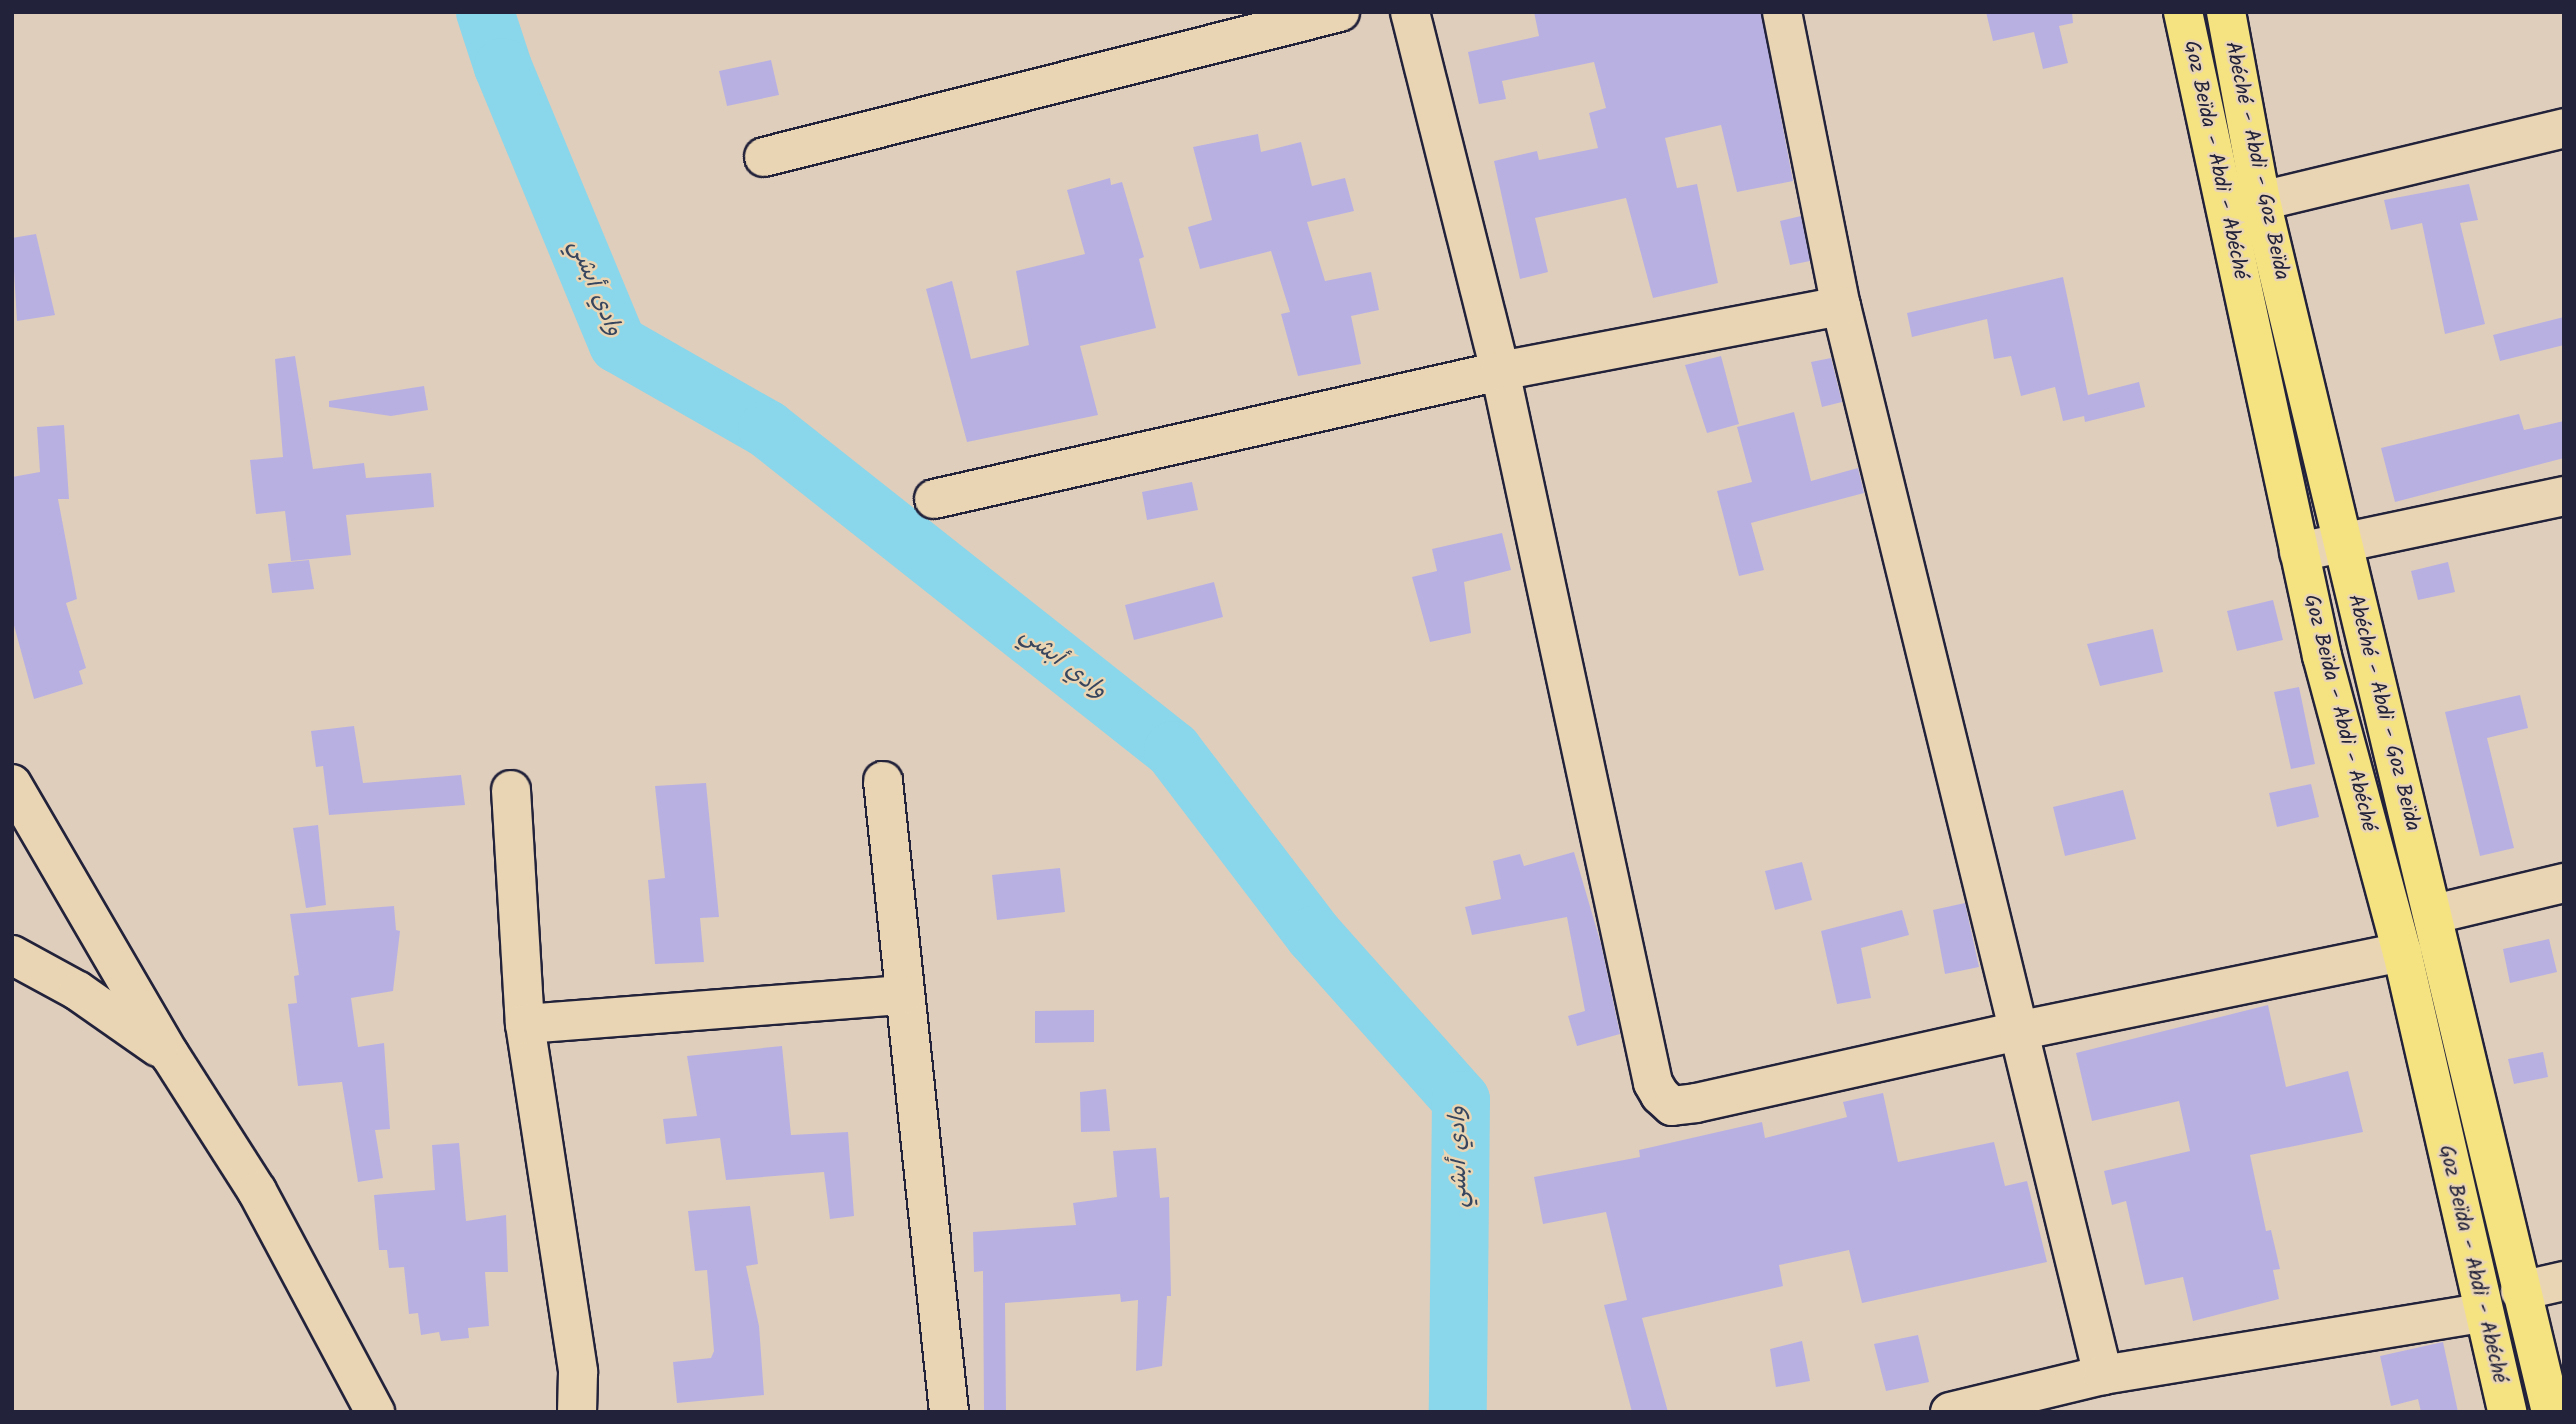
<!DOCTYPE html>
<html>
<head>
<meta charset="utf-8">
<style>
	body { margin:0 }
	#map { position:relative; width:2576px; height:1424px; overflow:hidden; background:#dfcebc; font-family:Kalam,"Playpen Sans Arabic",sans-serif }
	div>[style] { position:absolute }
	.river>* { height:58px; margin:-29px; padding:0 29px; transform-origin:29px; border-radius:29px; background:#8ad6eb }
	.building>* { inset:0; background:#b9b0e2 }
	.roads { filter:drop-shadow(2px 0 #22223b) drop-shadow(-2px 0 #22223b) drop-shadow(0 2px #22223b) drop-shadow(0 -2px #22223b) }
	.minor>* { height:38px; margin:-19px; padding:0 19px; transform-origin:19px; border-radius:19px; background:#e9d5b3 }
	.major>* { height:38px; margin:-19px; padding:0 19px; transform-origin:19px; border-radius:19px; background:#f5e382 }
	span { translate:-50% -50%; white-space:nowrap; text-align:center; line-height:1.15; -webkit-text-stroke:5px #e9d5b3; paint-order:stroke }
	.street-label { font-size:21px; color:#22223b }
	.water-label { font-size:23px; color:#37465e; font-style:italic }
	.frame { position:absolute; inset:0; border:14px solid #22223b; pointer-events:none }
</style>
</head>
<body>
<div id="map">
	<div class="river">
		<div style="left:485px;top:12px;width:58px;rotate:71.9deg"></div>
		<div style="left:503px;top:67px;width:300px;rotate:67.5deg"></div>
		<div style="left:618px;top:344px;width:172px;rotate:29.7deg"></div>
		<div style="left:767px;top:429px;width:518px;rotate:38.33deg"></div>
		<div style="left:1173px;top:750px;width:233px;rotate:52.7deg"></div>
		<div style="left:1314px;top:935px;width:221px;rotate:48.3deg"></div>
		<div style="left:1461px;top:1100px;width:312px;rotate:90.6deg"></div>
	</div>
	<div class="building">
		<div style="clip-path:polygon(1534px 12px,1761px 12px,1793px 181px,1737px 192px,1721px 125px,1665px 138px,1677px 188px,1697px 184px,1718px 283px,1653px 298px,1626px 198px,1535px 218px,1548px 272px,1520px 279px,1494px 161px,1537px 151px,1539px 160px,1598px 148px,1589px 113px,1606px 108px,1594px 62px,1502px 81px,1506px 99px,1479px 104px,1468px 52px,1539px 36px)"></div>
		<div style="clip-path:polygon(1986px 12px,2072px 12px,2073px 23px,2059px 26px,2068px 63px,2043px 69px,2034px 32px,1993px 41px)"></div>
		<div style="clip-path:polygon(771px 60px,779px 95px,727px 106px,719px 71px)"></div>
		<div style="clip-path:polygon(1258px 134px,1261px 152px,1301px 142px,1312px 186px,1345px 178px,1354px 211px,1307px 222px,1325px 281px,1371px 272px,1379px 310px,1351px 316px,1361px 364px,1298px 376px,1281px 314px,1290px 312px,1271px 251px,1200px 269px,1188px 227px,1212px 220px,1193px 147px)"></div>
		<div style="clip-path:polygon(1110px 178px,1111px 185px,1122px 182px,1144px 257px,1139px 259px,1156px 328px,1080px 346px,1098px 415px,967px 442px,926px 289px,952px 281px,971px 359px,1029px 345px,1016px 271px,1085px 254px,1067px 190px)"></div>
		<div style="clip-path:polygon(2469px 184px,2478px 220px,2460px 223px,2485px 324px,2445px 334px,2422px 223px,2391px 230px,2384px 200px)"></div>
		<div style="clip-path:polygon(1801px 216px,1810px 261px,1790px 265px,1780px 221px)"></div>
		<div style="clip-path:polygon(36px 234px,55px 315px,17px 321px,12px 238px)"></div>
		<div style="clip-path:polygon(2063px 277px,2088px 395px,2139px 382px,2145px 407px,2085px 422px,2084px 416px,2063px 421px,2055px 387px,2021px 396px,2011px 356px,1994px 359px,1987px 319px,1912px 337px,1907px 313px)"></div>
		<div style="clip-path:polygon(2564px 317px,2564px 345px,2500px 361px,2493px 335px)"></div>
		<div style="clip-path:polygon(295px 356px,313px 469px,364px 463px,366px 478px,431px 473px,434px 507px,346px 515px,351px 555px,291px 561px,285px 511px,256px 514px,250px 460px,283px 457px,275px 359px)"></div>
		<div style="clip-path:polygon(1721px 356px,1739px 424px,1707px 433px,1685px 365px)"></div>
		<div style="clip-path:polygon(1831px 358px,1842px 402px,1822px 407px,1811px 362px)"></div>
		<div style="clip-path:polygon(424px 386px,428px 410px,391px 416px,329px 407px,329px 401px)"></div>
		<div style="clip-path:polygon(1794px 412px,1811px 481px,1858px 468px,1864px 493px,1751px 523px,1764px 570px,1739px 576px,1717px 491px,1752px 482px,1737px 427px)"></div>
		<div style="clip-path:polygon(2519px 414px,2524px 430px,2564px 421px,2564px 458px,2395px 502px,2381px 448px)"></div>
		<div style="clip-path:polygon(64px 425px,69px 499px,58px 499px,77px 599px,66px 603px,86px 668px,79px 671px,83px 684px,34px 699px,12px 618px,12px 477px,40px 472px,37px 427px)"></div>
		<div style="clip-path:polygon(1192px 482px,1198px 510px,1147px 520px,1142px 492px)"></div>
		<div style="clip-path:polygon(1502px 533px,1511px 570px,1464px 582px,1471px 633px,1430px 642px,1412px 577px,1437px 571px,1432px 549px)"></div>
		<div style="clip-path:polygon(309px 560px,314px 589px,272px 593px,268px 564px)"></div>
		<div style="clip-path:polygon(2448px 562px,2455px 592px,2418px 600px,2411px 571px)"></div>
		<div style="clip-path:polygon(1214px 582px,1223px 617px,1134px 640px,1125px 605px)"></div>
		<div style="clip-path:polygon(2273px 600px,2283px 640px,2237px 651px,2227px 611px)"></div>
		<div style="clip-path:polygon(2153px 629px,2163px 672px,2100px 686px,2087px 644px)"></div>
		<div style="clip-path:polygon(2299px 687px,2315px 764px,2291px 769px,2274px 692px)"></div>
		<div style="clip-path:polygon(2520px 695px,2528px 728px,2487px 738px,2514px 848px,2480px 856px,2445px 712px)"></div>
		<div style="clip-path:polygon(354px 726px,363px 783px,461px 775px,465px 805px,329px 815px,323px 766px,316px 767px,311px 731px)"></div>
		<div style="clip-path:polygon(706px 783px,719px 917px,700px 918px,704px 962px,655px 964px,648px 880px,665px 878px,655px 786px)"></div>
		<div style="clip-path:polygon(2311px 784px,2319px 817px,2277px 827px,2269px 793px)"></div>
		<div style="clip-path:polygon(2123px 790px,2136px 839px,2065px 856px,2053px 807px)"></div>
		<div style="clip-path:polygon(318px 825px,326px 905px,306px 908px,293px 828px)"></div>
		<div style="clip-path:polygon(1574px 852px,1601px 944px,1620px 1034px,1577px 1046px,1568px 1016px,1585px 1011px,1567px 917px,1472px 935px,1465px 907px,1501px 899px,1493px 861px,1520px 854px,1524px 866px)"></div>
		<div style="clip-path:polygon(1802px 862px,1812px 900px,1775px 910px,1765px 871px)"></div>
		<div style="clip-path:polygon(1060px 868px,1065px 912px,997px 920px,992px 875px)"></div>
		<div style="clip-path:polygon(1965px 903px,1979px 967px,1945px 974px,1933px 910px)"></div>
		<div style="clip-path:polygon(394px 906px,396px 930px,400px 931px,393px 991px,351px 998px,358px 1047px,384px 1043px,390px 1129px,375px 1130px,383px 1178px,358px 1182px,342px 1082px,298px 1086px,288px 1004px,297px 1003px,294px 976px,299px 975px,290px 914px)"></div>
		<div style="clip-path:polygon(1902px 910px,1909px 935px,1861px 948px,1871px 998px,1837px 1004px,1821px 931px)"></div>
		<div style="clip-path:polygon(2549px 939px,2557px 972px,2510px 983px,2503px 949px)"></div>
		<div style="clip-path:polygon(2268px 1005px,2286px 1087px,2348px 1071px,2363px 1132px,2250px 1155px,2266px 1231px,2271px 1230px,2280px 1269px,2273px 1270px,2279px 1299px,2193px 1321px,2183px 1277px,2145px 1285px,2126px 1201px,2112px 1205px,2104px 1171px,2190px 1151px,2179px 1101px,2092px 1121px,2076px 1053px)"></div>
		<div style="clip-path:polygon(1094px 1010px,1094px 1042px,1035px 1043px,1035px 1011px)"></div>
		<div style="clip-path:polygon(782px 1046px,791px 1135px,848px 1132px,854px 1216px,830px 1219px,824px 1172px,726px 1180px,720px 1138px,666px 1144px,663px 1119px,697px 1116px,687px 1056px)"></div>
		<div style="clip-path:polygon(2543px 1052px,2548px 1077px,2514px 1084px,2508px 1059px)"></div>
		<div style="clip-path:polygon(1106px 1089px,1110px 1131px,1081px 1132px,1080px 1092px)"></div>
		<div style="clip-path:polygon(1883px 1093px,1898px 1162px,1994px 1142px,2005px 1186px,2027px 1181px,2047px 1262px,1862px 1303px,1849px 1250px,1779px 1265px,1783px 1286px,1642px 1318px,1668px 1412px,1632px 1412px,1604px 1305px,1627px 1300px,1606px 1212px,1543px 1224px,1534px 1177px,1640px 1157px,1639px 1150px,1762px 1122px,1765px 1138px,1847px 1117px,1843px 1102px)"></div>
		<div style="clip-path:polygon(459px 1143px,466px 1221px,506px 1215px,508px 1272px,485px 1272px,489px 1326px,468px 1328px,469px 1338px,441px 1341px,439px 1332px,421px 1335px,418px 1313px,409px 1314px,404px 1267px,389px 1268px,387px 1250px,379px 1250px,374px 1195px,435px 1190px,432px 1145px)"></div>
		<div style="clip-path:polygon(1156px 1148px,1160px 1198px,1169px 1197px,1171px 1296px,1167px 1296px,1162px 1366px,1136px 1371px,1138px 1300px,1121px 1302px,1120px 1294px,1005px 1303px,1006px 1412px,984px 1412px,983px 1271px,974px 1272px,973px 1232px,1076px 1225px,1073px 1203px,1117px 1197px,1113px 1151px)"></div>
		<div style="clip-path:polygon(750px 1206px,758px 1264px,746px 1266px,759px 1326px,764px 1395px,677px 1403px,673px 1362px,711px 1358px,714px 1351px,707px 1270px,695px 1271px,688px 1211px)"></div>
		<div style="clip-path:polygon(1918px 1335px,1929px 1382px,1886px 1391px,1874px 1344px)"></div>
		<div style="clip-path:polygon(1802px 1341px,1810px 1381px,1776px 1387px,1770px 1349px)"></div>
		<div style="clip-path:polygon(2443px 1342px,2458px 1412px,2421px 1412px,2418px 1399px,2391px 1406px,2380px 1356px)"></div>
	</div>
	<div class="roads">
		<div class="minor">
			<div style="left:1410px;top:12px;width:370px;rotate:75.9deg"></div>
			<div style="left:1500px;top:371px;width:728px;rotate:77.87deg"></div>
			<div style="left:1653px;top:1083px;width:14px;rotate:60deg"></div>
			<div style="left:1660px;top:1095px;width:16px;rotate:43deg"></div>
			<div style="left:1672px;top:1106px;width:24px;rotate:-7deg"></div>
			<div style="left:1696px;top:1103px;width:329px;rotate:-12.6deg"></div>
			<div style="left:2017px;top:1031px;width:393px;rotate:-11.6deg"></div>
			<div style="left:1782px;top:12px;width:300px;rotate:78.7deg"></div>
			<div style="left:1841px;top:306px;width:1101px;rotate:76.23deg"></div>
			<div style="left:764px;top:157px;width:594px;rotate:-14.13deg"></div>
			<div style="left:2261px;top:201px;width:312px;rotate:-13.5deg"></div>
			<div style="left:934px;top:499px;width:580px;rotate:-12.74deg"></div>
			<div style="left:1500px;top:371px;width:347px;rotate:-10.8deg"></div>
			<div style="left:2299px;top:552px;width:271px;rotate:-11.9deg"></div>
			<div style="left:883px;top:781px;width:634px;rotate:84.03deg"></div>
			<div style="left:12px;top:784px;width:314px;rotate:59.8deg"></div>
			<div style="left:170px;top:1055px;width:161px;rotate:57.4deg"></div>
			<div style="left:257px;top:1191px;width:251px;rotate:61.9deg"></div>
			<div style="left:511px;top:790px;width:234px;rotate:86.6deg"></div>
			<div style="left:525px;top:1024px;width:352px;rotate:81.3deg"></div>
			<div style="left:578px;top:1372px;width:40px;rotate:91.4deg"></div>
			<div style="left:2434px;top:914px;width:134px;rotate:-13.4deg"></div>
			<div style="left:12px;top:955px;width:75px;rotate:28.6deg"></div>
			<div style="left:78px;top:991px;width:98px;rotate:35deg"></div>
			<div style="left:525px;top:1024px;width:380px;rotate:-4.4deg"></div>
			<div style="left:2520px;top:1291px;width:45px;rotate:-12.8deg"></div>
			<div style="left:1950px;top:1412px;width:157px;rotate:-13.6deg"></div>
			<div style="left:2103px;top:1375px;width:384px;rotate:-9.3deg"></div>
		</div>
		<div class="major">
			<div style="left:2183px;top:12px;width:659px;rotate:77.82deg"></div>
			<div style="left:2322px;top:656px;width:307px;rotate:74.9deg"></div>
			<div style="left:2402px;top:952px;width:472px;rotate:77.1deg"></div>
			<div style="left:2226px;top:12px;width:192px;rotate:79.5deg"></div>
			<div style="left:2261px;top:201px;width:1245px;rotate:76.53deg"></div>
		</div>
	</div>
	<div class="street-label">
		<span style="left:2215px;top:160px;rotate:78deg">Goz Beïda - Abdi - Abéché</span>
		<span style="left:2256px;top:161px;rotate:78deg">Abéché - Abdi - Goz Beïda</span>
		<span style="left:2339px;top:713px;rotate:76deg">Goz Beïda - Abdi - Abéché</span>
		<span style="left:2383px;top:713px;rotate:76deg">Abéché - Abdi - Goz Beïda</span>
		<span style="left:2472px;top:1264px;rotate:77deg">Goz Beïda - Abdi - Abéché</span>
	</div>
	<div class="water-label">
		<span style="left:595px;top:288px;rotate:67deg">وادي أبشي</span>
		<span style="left:1063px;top:663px;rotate:38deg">وادي أبشي</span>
		<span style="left:1459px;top:1157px;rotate:-91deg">وادي أبشي</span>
	</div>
	<div class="frame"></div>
</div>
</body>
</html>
